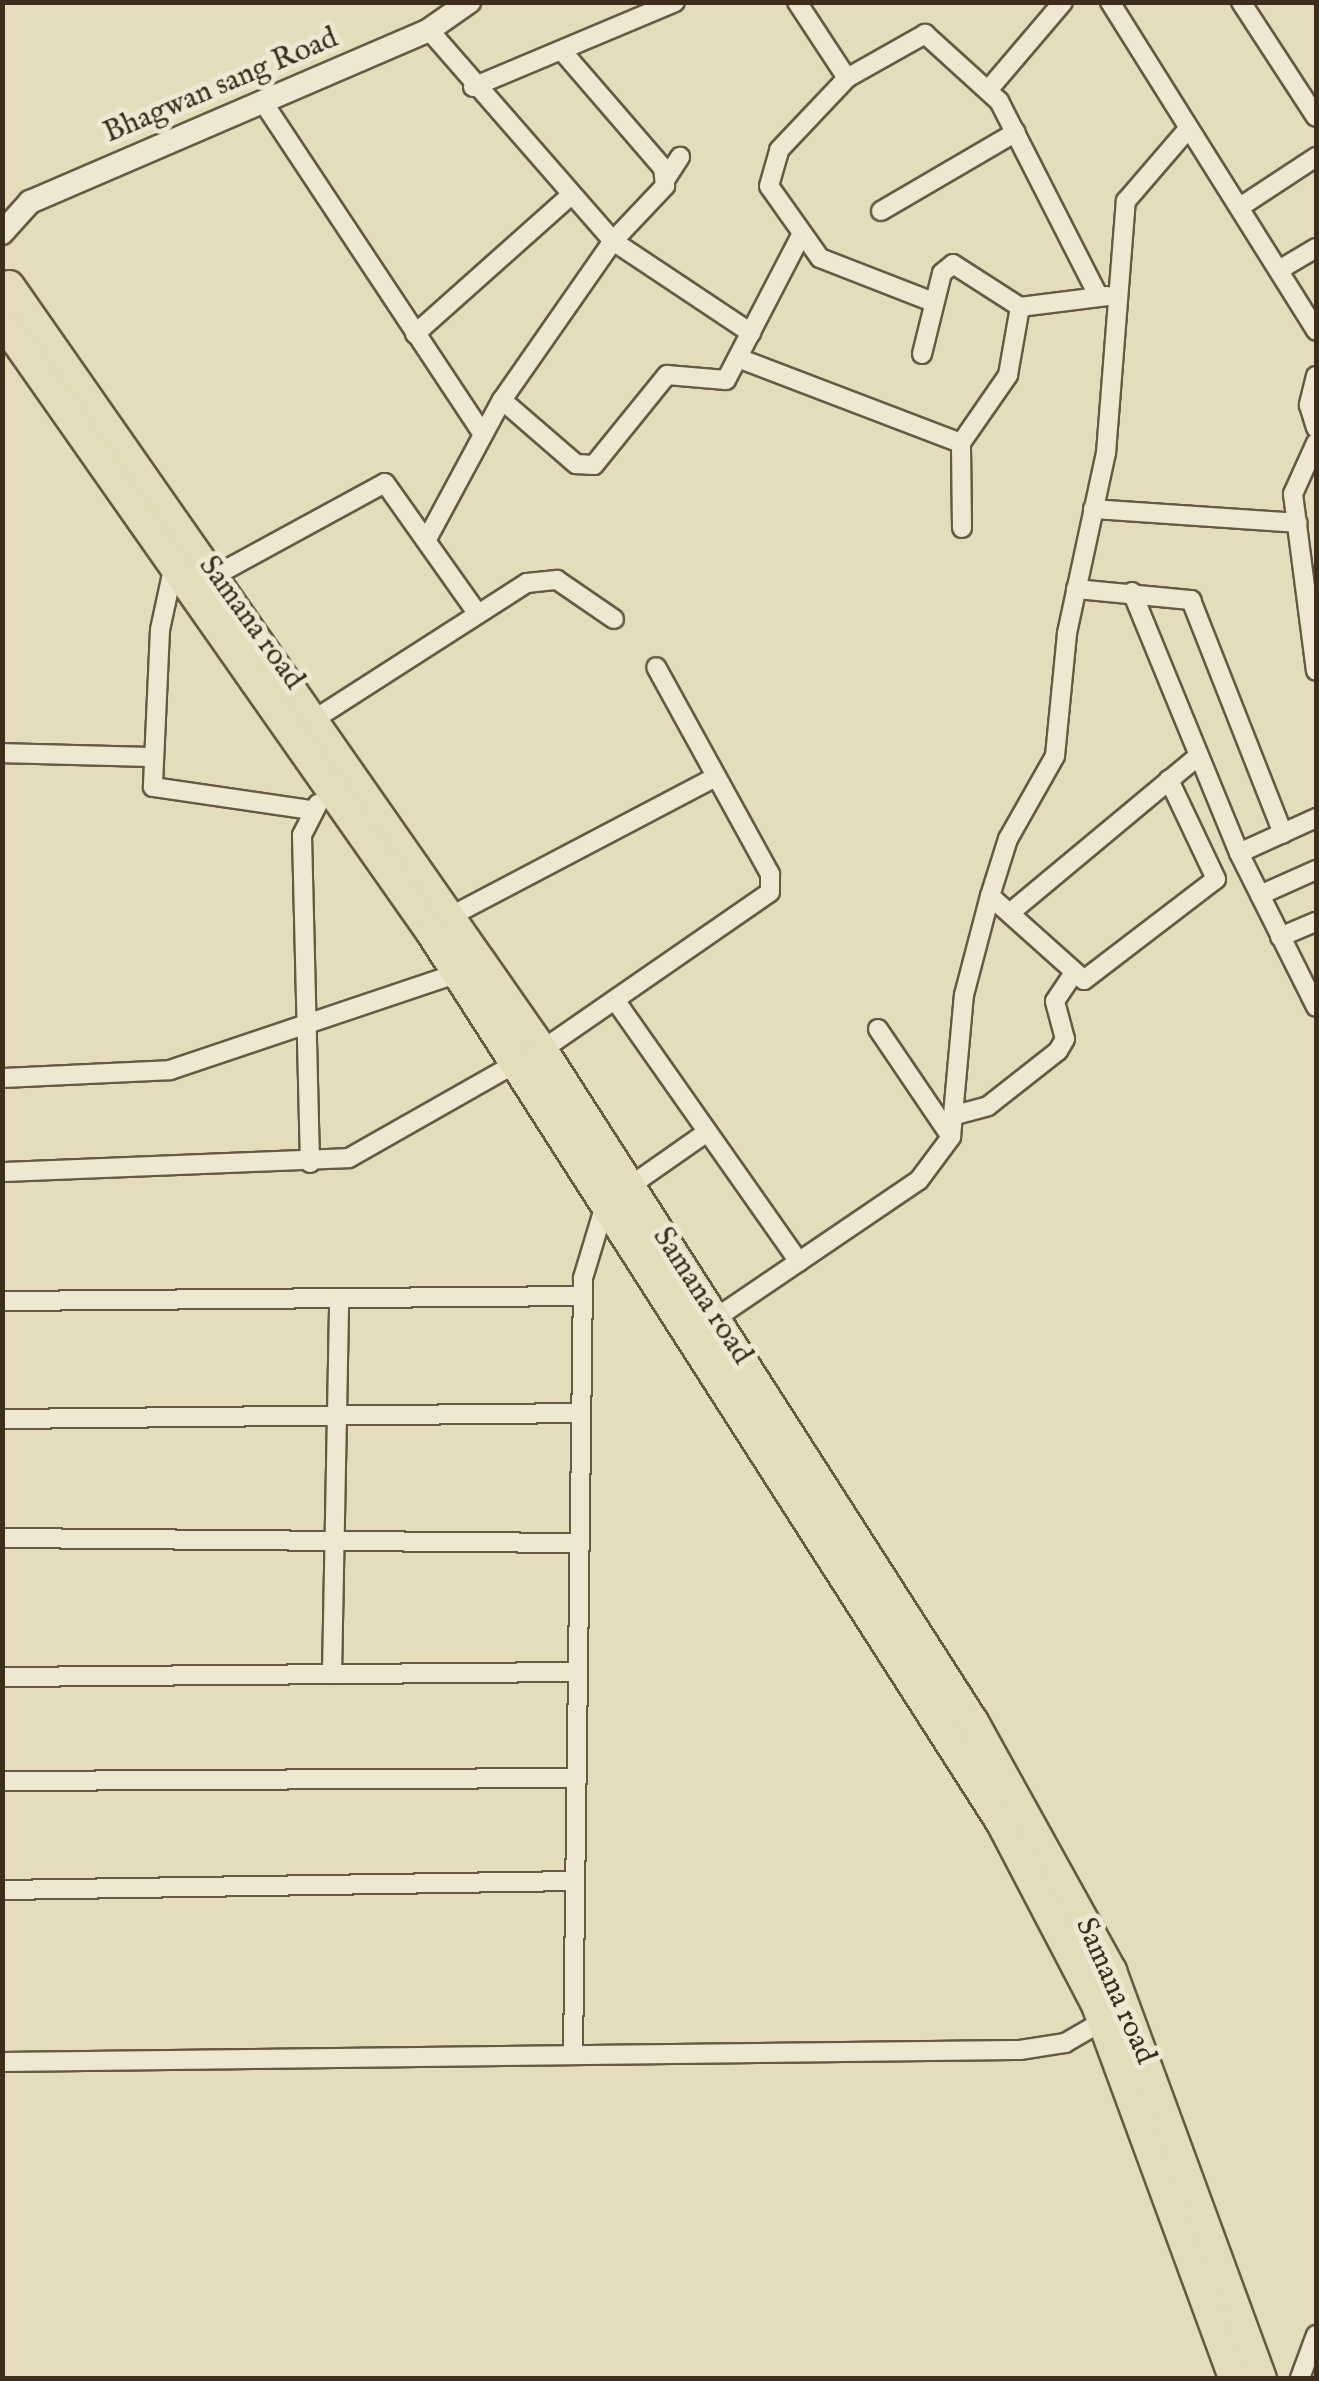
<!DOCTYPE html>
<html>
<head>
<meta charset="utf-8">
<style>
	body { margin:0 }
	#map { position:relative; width:1319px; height:2381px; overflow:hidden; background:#e5dcbb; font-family:"IM FELL English",serif }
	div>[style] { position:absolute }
	.roads { filter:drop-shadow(2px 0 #675944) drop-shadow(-2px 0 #675944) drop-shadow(0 2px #675944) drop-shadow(0 -2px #675944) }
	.minor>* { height:18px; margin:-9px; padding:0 9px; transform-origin:9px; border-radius:9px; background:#eee8d3 }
	.tertiary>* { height:22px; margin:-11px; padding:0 11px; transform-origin:11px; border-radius:11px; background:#eee8d3 }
	.primary>* { height:30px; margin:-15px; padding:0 15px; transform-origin:15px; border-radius:15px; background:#e5dcbb }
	span { translate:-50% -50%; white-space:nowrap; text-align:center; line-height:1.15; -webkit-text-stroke:10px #eee8d3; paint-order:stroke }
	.street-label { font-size:30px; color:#3d2d1c }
	.frame { position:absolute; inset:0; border:5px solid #3d2d1c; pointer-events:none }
</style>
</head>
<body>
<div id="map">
	<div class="roads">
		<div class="minor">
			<div style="left:797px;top:2px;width:91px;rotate:56.7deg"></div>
			<div style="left:1110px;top:2px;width:388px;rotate:57.9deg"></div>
			<div style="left:1241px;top:2px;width:137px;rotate:56.9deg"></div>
			<div style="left:429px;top:30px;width:280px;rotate:48.9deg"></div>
			<div style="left:613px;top:241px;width:166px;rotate:33.7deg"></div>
			<div style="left:473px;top:87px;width:219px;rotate:-22.8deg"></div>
			<div style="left:989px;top:89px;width:114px;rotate:-49.6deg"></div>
			<div style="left:263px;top:102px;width:397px;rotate:56.5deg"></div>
			<div style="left:667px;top:177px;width:24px;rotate:-57deg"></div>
			<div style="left:1240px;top:207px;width:91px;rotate:-33.3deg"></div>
			<div style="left:881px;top:211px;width:156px;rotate:-30.3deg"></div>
			<div style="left:1279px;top:270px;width:43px;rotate:-30.7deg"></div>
			<div style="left:933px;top:302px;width:121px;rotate:-158.7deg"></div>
			<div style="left:820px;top:258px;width:88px;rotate:-125.3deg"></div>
			<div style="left:769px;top:186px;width:37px;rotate:-74deg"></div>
			<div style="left:779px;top:150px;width:99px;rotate:-46.6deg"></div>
			<div style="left:847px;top:78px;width:90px;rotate:-29.4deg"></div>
			<div style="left:925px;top:34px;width:100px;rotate:42.2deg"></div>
			<div style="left:999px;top:101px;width:220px;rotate:63deg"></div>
			<div style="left:415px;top:334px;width:209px;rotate:-41.7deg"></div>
			<div style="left:922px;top:354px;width:83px;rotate:-76.1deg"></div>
			<div style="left:942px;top:273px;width:14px;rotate:-39deg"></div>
			<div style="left:953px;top:264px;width:80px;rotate:32.7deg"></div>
			<div style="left:1020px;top:307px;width:88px;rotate:-7.2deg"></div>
			<div style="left:738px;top:358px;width:239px;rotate:20.9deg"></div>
			<div style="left:1316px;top:376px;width:30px;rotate:104deg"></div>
			<div style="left:1309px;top:405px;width:24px;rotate:73deg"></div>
			<div style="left:502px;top:400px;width:98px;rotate:40.9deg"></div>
			<div style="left:576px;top:464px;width:18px;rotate:3deg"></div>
			<div style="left:594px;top:465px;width:116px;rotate:-51deg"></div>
			<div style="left:667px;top:375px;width:59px;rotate:4.8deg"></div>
			<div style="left:726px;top:380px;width:159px;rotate:-62.6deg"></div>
			<div style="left:1316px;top:443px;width:56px;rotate:114.3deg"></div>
			<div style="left:1293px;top:494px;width:178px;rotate:82.6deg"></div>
			<div style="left:1093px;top:509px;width:205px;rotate:3.9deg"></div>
			<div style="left:962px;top:528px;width:85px;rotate:-90.7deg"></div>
			<div style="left:961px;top:443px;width:83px;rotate:-55.3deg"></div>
			<div style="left:1008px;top:375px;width:69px;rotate:-80deg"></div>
			<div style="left:427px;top:539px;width:158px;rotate:-61.7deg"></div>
			<div style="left:502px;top:400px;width:194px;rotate:-55.1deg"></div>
			<div style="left:613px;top:241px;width:76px;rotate:-46.6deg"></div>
			<div style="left:665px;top:186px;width:18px;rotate:-96deg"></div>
			<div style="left:663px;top:168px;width:155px;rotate:-130.8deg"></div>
			<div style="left:174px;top:565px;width:66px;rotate:102.2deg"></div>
			<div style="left:160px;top:630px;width:157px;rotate:92.6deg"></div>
			<div style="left:153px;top:787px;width:160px;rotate:8.3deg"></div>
			<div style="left:216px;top:575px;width:192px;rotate:-28.6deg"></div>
			<div style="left:385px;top:483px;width:156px;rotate:54.7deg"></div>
			<div style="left:1076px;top:589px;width:116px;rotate:5.5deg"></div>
			<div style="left:1191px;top:600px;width:251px;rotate:68.5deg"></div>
			<div style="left:1132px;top:592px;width:282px;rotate:67.7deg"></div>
			<div style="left:1239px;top:853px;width:172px;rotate:63.4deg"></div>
			<div style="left:318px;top:717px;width:248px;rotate:-32.7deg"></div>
			<div style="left:527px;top:583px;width:30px;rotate:-6deg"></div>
			<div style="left:557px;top:580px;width:69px;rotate:34.4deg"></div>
			<div style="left:2px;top:753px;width:149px;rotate:1.5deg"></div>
			<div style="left:1239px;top:853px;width:85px;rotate:-24.4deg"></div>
			<div style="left:1260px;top:895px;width:61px;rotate:-24.1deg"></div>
			<div style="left:990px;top:896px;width:126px;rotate:41.8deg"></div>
			<div style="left:1084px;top:980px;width:166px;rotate:-37.4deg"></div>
			<div style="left:1216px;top:879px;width:110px;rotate:-115.4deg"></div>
			<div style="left:1011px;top:912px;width:244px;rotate:-39.8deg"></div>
			<div style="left:451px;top:916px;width:299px;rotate:-27.7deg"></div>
			<div style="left:1280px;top:937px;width:39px;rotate:-23deg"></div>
			<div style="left:615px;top:1000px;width:320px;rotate:54.9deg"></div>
			<div style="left:878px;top:1029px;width:130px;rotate:55.9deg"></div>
			<div style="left:542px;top:1050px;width:277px;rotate:-34.7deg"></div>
			<div style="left:770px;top:892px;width:18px;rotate:-90deg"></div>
			<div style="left:770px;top:874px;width:236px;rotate:-118.8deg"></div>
			<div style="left:2px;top:1078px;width:168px;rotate:-2.7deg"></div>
			<div style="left:170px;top:1070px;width:305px;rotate:-18.6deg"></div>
			<div style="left:959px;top:1114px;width:30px;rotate:-15deg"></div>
			<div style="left:988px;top:1106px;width:89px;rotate:-38.2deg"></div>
			<div style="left:1058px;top:1051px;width:14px;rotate:-60deg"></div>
			<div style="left:1065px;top:1039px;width:39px;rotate:-105deg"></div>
			<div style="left:1055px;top:1001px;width:29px;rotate:-56deg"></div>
			<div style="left:310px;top:1163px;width:328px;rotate:-91.4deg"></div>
			<div style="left:302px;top:835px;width:35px;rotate:-63deg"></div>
			<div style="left:2px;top:1172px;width:347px;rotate:-2.3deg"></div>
			<div style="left:349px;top:1158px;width:192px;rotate:-29.6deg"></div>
			<div style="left:630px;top:1186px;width:94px;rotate:-35deg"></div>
			<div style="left:2px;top:1301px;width:581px;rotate:-0.49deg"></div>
			<div style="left:716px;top:1318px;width:245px;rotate:-34.2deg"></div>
			<div style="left:919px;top:1180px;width:54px;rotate:-53.3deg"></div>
			<div style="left:951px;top:1137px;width:143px;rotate:-84.8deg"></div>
			<div style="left:964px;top:995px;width:102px;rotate:-75.3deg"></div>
			<div style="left:990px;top:896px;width:60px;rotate:-72.5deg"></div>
			<div style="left:1008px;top:839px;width:95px;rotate:-60.5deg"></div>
			<div style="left:1055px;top:756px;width:124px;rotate:-84.4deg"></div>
			<div style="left:1067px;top:633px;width:184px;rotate:-77.8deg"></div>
			<div style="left:1106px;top:453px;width:253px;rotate:-85.5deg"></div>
			<div style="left:1126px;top:201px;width:95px;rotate:-49.3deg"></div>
			<div style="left:2px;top:1419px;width:579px;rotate:-0.59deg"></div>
			<div style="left:2px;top:1538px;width:578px;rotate:0.5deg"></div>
			<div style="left:332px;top:1674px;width:376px;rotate:-88.9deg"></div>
			<div style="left:2px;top:1677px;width:576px;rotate:-0.5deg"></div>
			<div style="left:2px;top:1781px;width:574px;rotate:-0.3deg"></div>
			<div style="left:2px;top:1890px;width:573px;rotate:-0.9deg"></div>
			<div style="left:573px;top:2055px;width:777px;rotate:-89.26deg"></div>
			<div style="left:583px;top:1278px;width:79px;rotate:-73.2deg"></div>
			<div style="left:2px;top:2062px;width:1018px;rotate:-0.68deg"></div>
			<div style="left:1020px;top:2050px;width:46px;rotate:-8.8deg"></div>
			<div style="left:1065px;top:2043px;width:44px;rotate:-30.1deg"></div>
			<div style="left:1300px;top:2378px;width:46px;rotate:-69.6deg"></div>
		</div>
		<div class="tertiary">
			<div style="left:2px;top:233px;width:42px;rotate:-47.9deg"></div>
			<div style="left:30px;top:202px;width:434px;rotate:-23.3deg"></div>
			<div style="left:429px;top:30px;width:49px;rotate:-35deg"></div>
		</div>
		<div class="primary">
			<div style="left:9px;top:286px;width:932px;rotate:55.1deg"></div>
			<div style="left:542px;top:1050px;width:798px;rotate:57.33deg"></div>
			<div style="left:973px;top:1722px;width:285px;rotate:61deg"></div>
			<div style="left:1111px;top:1971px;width:434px;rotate:69.8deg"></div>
			<div style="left:2px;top:320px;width:749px;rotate:54.95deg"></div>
			<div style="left:432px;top:933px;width:1057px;rotate:57.36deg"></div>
			<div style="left:1002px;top:1823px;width:205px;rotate:62.4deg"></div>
			<div style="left:1097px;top:2005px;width:397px;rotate:69.8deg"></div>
		</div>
	</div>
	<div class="street-label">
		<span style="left:221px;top:86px;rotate:-23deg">Bhagwan sang Road</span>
		<span style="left:251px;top:623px;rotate:54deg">Samana road</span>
		<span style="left:702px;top:1296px;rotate:57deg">Samana road</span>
		<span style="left:1115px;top:1991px;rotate:66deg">Samana road</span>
	</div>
	<div class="frame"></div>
</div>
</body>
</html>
